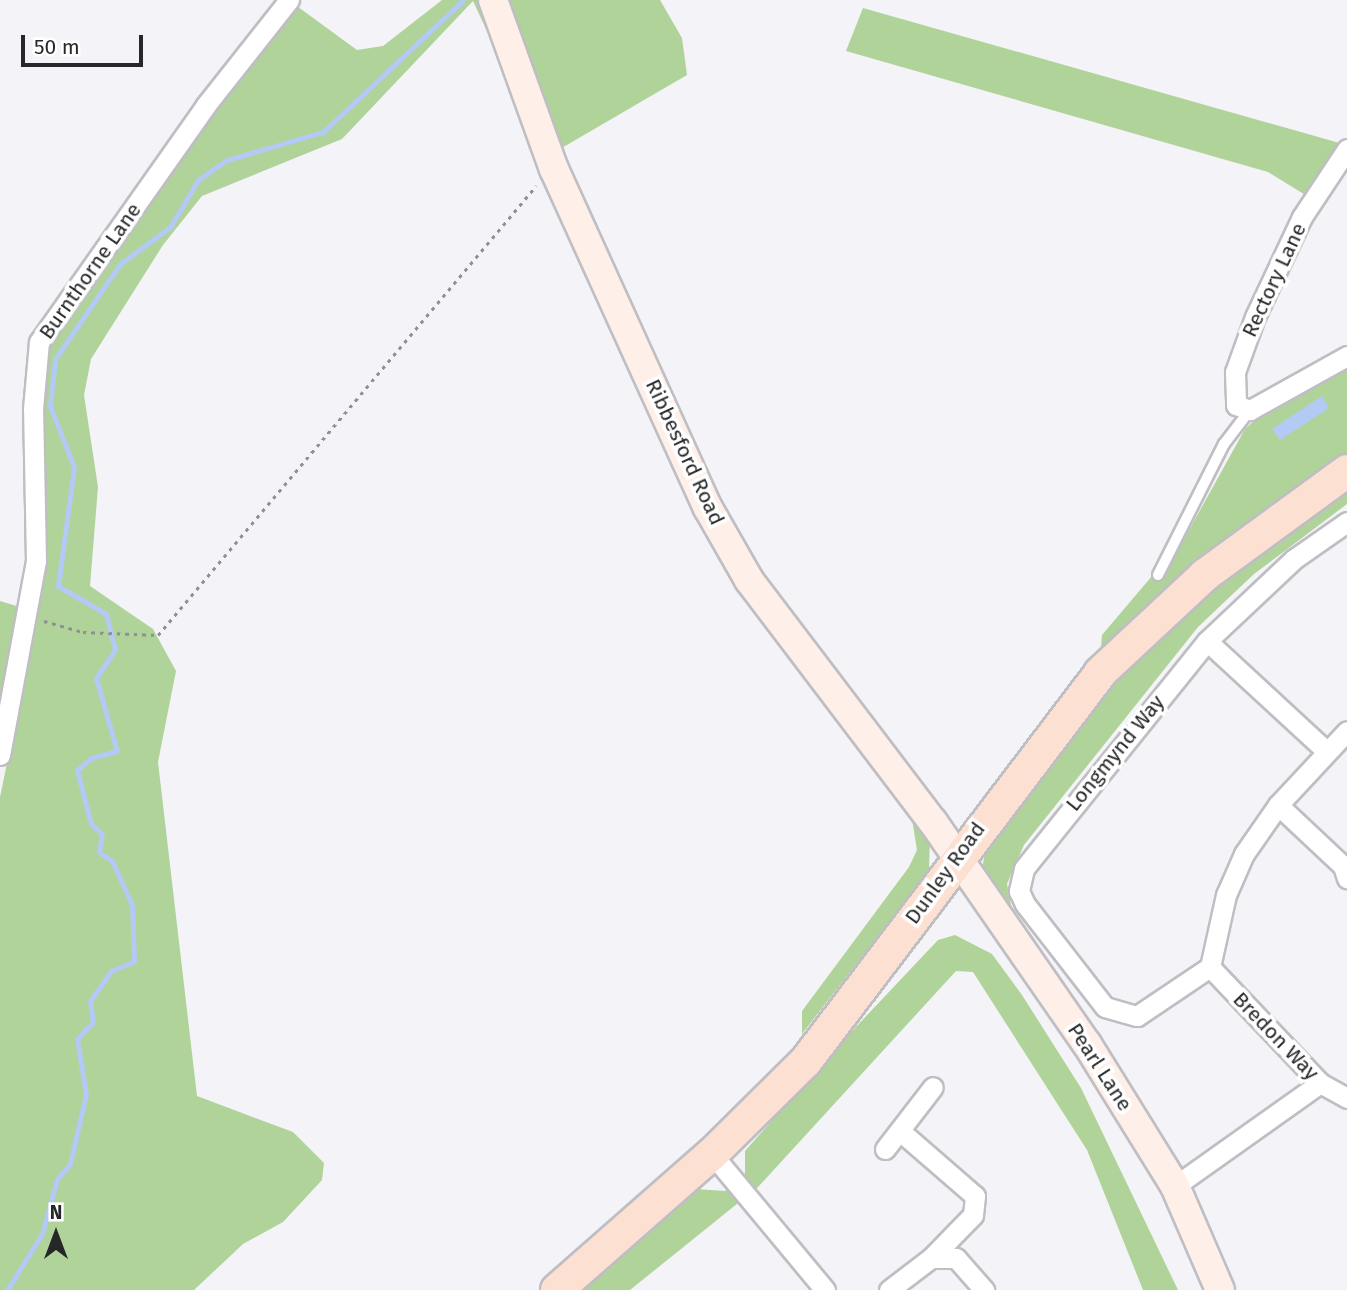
<!DOCTYPE html>
<html>
<head>
<meta charset="utf-8">
<style>
	body { margin:0 }
	#map { position:relative; width:1347px; height:1290px; overflow:hidden; background:#f3f3f8; font-family:"Fira Sans",sans-serif }
	div>[style] { position:absolute }
	.green>* { inset:0; background:#b0d39a }
	.water>* { inset:0; background:#b2caf5 }
	.stream>* { height:5px; margin:-2.5px; padding:0 2.5px; transform-origin:2.5px; border-radius:2.5px; background:#b2caf5 }
	.path>* { height:2.5px; margin-top:-1.25px; transform-origin:0; background:repeating-linear-gradient(90deg,#8f9093 0 3.5px,transparent 0 8.5px) }
	.roads { filter:drop-shadow(2px 0 #bebec3) drop-shadow(-2px 0 #bebec3) drop-shadow(0 2px #bebec3) drop-shadow(0 -2px #bebec3) }
	.lane>* { height:10px; margin:-5px; padding:0 5px; transform-origin:5px; border-radius:5px; background:#fff }
	.street>* { height:19px; margin:-9.5px; padding:0 9.5px; transform-origin:9.5px; border-radius:9.5px; background:#fff }
	.secondary>* { height:28px; margin:-14px; padding:0 14px; transform-origin:14px; border-radius:14px; background:#fef0e9 }
	.primary>* { height:32px; margin:-16px; padding:0 16px; transform-origin:16px; border-radius:16px; background:#fce1d3 }
	span { translate:-50% -50%; white-space:nowrap; text-align:center; line-height:1.15; -webkit-text-stroke:7px #fff; paint-order:stroke }
	.street-label { font-size:21px; color:#262728 }
	.north { position:absolute; left:21px; top:1199px; width:70px; height:70px; -webkit-text-stroke:5px #fff; paint-order:stroke; rotate:0deg; font-size:19px; font-weight:700; line-height:28px; text-align:center; color:#262728 }
	.north::after { content:''; display:block; margin:auto; width:24px; height:32px; background:#262728; clip-path:polygon(50% 0,100% 100%,50% 72%,0 100%) }
	.scale { position:absolute; left:21px; top:35px; width:122px; height:32px; box-sizing:border-box; border:4px solid #262728; border-top:0; padding-left:9px; font-size:21px; line-height:24px; white-space:nowrap; color:#262728; -webkit-text-stroke:5px #fff; paint-order:stroke }
</style>
</head>
<body>
<div id="map">
	<div class="green">
		<div style="clip-path:polygon(442px 0,481px 0,492px 42px,473px 1px,342px 139px,202px 196px,163px 245px,91px 359px,84px 395px,98px 487px,90px 586px,153px 629px,176px 671px,158px 762px,197px 1096px,293px 1132px,324px 1163px,322px 1180px,283px 1222px,243px 1244px,194px 1290px,0 1290px,0 797px,43px 589px,41px 366px,51px 333px,294px 4px,357px 50px,383px 46px)"></div>
		<div style="clip-path:polygon(505px 0,660px 0,682px 38px,687px 75px,560px 149px)"></div>
		<div style="clip-path:polygon(863px 8px,1343px 144px,1307px 196px,1268px 172px,846px 51px)"></div>
		<div style="clip-path:polygon(1347px 365px,1347px 462px,1219px 550px,1101px 647px,1102px 635px,1152px 576px,1163px 577px,1245px 429px,1265px 411px)"></div>
		<div style="clip-path:polygon(1347px 483px,1347px 504px,1254px 574px,1198px 627px,1024px 845px,1007px 884px,1013px 916px,982px 870px,985px 852px,1099px 697px,1167px 622px)"></div>
		<div style="clip-path:polygon(0 601px,20px 607px,0 721px)"></div>
		<div style="clip-path:polygon(911px 813px,930px 836px,929px 870px,802px 1034px,802px 1011px,909px 867px,917px 850px)"></div>
		<div style="clip-path:polygon(955px 935px,992px 954px,1022px 995px,1081px 1088px,1178px 1290px,1143px 1290px,1087px 1150px,973px 972px,956px 971px,758px 1187px,630px 1290px,577px 1290px,696px 1189px,725px 1191px,735px 1183px,745px 1173px,745px 1151px,837px 1047px,938px 940px)"></div>
	</div>
	<div class="water">
		<div style="clip-path:polygon(1322px 396px,1329px 408px,1280px 440px,1272px 429px)"></div>
	</div>
	<div class="stream">
		<div style="left:7px;top:1290px;width:66px;rotate:-58deg"></div>
		<div style="left:42px;top:1234px;width:57px;rotate:-74.7deg"></div>
		<div style="left:57px;top:1179px;width:20px;rotate:-49deg"></div>
		<div style="left:70px;top:1164px;width:72px;rotate:-77.1deg"></div>
		<div style="left:86px;top:1094px;width:56px;rotate:-99.3deg"></div>
		<div style="left:77px;top:1039px;width:23px;rotate:-47deg"></div>
		<div style="left:93px;top:1022px;width:21px;rotate:-98deg"></div>
		<div style="left:90px;top:1001px;width:37px;rotate:-55deg"></div>
		<div style="left:111px;top:971px;width:25px;rotate:-23deg"></div>
		<div style="left:134px;top:961px;width:56px;rotate:-92deg"></div>
		<div style="left:132px;top:905px;width:48px;rotate:-114.4deg"></div>
		<div style="left:112px;top:861px;width:16px;rotate:-145deg"></div>
		<div style="left:99px;top:852px;width:18px;rotate:-81deg"></div>
		<div style="left:102px;top:834px;width:15px;rotate:-138deg"></div>
		<div style="left:91px;top:824px;width:56px;rotate:-104.5deg"></div>
		<div style="left:77px;top:770px;width:18px;rotate:-41deg"></div>
		<div style="left:91px;top:758px;width:27px;rotate:-15deg"></div>
		<div style="left:117px;top:751px;width:76px;rotate:-106deg"></div>
		<div style="left:96px;top:678px;width:34px;rotate:-56deg"></div>
		<div style="left:115px;top:650px;width:37px;rotate:-104deg"></div>
		<div style="left:106px;top:614px;width:56px;rotate:-149.7deg"></div>
		<div style="left:58px;top:586px;width:120px;rotate:-82.3deg"></div>
		<div style="left:74px;top:467px;width:66px;rotate:-111.5deg"></div>
		<div style="left:50px;top:406px;width:47px;rotate:-83.9deg"></div>
		<div style="left:55px;top:359px;width:115px;rotate:-55.6deg"></div>
		<div style="left:120px;top:264px;width:62px;rotate:-36.5deg"></div>
		<div style="left:170px;top:227px;width:55px;rotate:-59.2deg"></div>
		<div style="left:198px;top:180px;width:35px;rotate:-35deg"></div>
		<div style="left:227px;top:160px;width:100px;rotate:-16.3deg"></div>
		<div style="left:323px;top:132px;width:192px;rotate:-43.3deg"></div>
	</div>
	<div class="path">
		<div style="left:44px;top:621px;width:41px;rotate:15.8deg"></div>
		<div style="left:83px;top:632px;width:75px;rotate:2.3deg"></div>
		<div style="left:158px;top:635px;width:587px;rotate:-49.91deg"></div>
	</div>
	<div class="roads">
		<div class="lane">
			<div style="left:1158px;top:575px;width:147px;rotate:-63.3deg"></div>
			<div style="left:1224px;top:444px;width:43px;rotate:-52.6deg"></div>
		</div>
		<div class="street">
			<div style="left:1347px;top:149px;width:82px;rotate:123.5deg"></div>
			<div style="left:1302px;top:217px;width:110px;rotate:115.2deg"></div>
			<div style="left:1255px;top:317px;width:59px;rotate:110deg"></div>
			<div style="left:1235px;top:372px;width:33px;rotate:88deg"></div>
			<div style="left:1236px;top:405px;width:15px;rotate:20deg"></div>
			<div style="left:1250px;top:410px;width:111px;rotate:-29.1deg"></div>
			<div style="left:1347px;top:522px;width:65px;rotate:145.1deg"></div>
			<div style="left:1294px;top:559px;width:120px;rotate:136.7deg"></div>
			<div style="left:1207px;top:641px;width:292px;rotate:128.8deg"></div>
			<div style="left:1024px;top:869px;width:23px;rotate:103deg"></div>
			<div style="left:1019px;top:891px;width:14px;rotate:65deg"></div>
			<div style="left:1025px;top:904px;width:130px;rotate:52.2deg"></div>
			<div style="left:1105px;top:1007px;width:33px;rotate:16deg"></div>
			<div style="left:1137px;top:1016px;width:88px;rotate:-33.9deg"></div>
			<div style="left:1210px;top:967px;width:74px;rotate:-77.5deg"></div>
			<div style="left:1226px;top:895px;width:45px;rotate:-66.3deg"></div>
			<div style="left:1244px;top:854px;width:60px;rotate:-55.2deg"></div>
			<div style="left:1278px;top:805px;width:101px;rotate:-47deg"></div>
			<div style="left:1207px;top:641px;width:162px;rotate:42.7deg"></div>
			<div style="left:0;top:755px;width:197px;rotate:-79.5deg"></div>
			<div style="left:36px;top:561px;width:152px;rotate:-91.1deg"></div>
			<div style="left:33px;top:409px;width:67px;rotate:-84.9deg"></div>
			<div style="left:39px;top:342px;width:290px;rotate:-54.8deg"></div>
			<div style="left:206px;top:105px;width:134px;rotate:-51.7deg"></div>
			<div style="left:1278px;top:805px;width:89px;rotate:43.2deg"></div>
			<div style="left:1343px;top:866px;width:13px;rotate:72deg"></div>
			<div style="left:1210px;top:967px;width:160px;rotate:46.5deg"></div>
			<div style="left:1320px;top:1083px;width:31px;rotate:29deg"></div>
			<div style="left:900px;top:1131px;width:99px;rotate:40.9deg"></div>
			<div style="left:975px;top:1196px;width:19px;rotate:96deg"></div>
			<div style="left:973px;top:1215px;width:60px;rotate:134.3deg"></div>
			<div style="left:885px;top:1149px;width:78px;rotate:-52.3deg"></div>
			<div style="left:712px;top:1154px;width:177px;rotate:50.3deg"></div>
			<div style="left:1175px;top:1186px;width:178px;rotate:-35.4deg"></div>
			<div style="left:889px;top:1290px;width:53px;rotate:-37.3deg"></div>
			<div style="left:931px;top:1258px;width:25px"></div>
			<div style="left:956px;top:1258px;width:43px;rotate:48.8deg"></div>
		</div>
		<div class="secondary">
			<div style="left:493px;top:0;width:180px;rotate:70.2deg"></div>
			<div style="left:554px;top:169px;width:372px;rotate:65.6deg"></div>
			<div style="left:708px;top:508px;width:83px;rotate:60.3deg"></div>
			<div style="left:749px;top:580px;width:304px;rotate:52.8deg"></div>
			<div style="left:933px;top:822px;width:270px;rotate:55.3deg"></div>
			<div style="left:1087px;top:1044px;width:167px;rotate:58.2deg"></div>
			<div style="left:1175px;top:1186px;width:113px;rotate:66.6deg"></div>
		</div>
		<div class="primary">
			<div style="left:557px;top:1290px;width:206px;rotate:-41.3deg"></div>
			<div style="left:712px;top:1154px;width:132px;rotate:-44.7deg"></div>
			<div style="left:806px;top:1061px;width:487px;rotate:-52.8deg"></div>
			<div style="left:1100px;top:673px;width:144px;rotate:-43deg"></div>
			<div style="left:1205px;top:575px;width:176px;rotate:-36.2deg"></div>
		</div>
	</div>
	<div class="street-label">
		<span style="left:90px;top:271px;rotate:-55deg">Burnthorne Lane</span>
		<span style="left:1274px;top:280px;rotate:-65deg">Rectory Lane</span>
		<span style="left:685px;top:452px;rotate:65deg">Ribbesford Road</span>
		<span style="left:1115px;top:753px;rotate:-51deg">Longmynd Way</span>
		<span style="left:945px;top:873px;rotate:-54deg">Dunley Road</span>
		<span style="left:1276px;top:1036px;rotate:46deg">Bredon Way</span>
		<span style="left:1100px;top:1067px;rotate:57deg">Pearl Lane</span>
	</div>
	<div class="north">N</div>
	<div class="scale">50 m</div>
</div>
</body>
</html>
